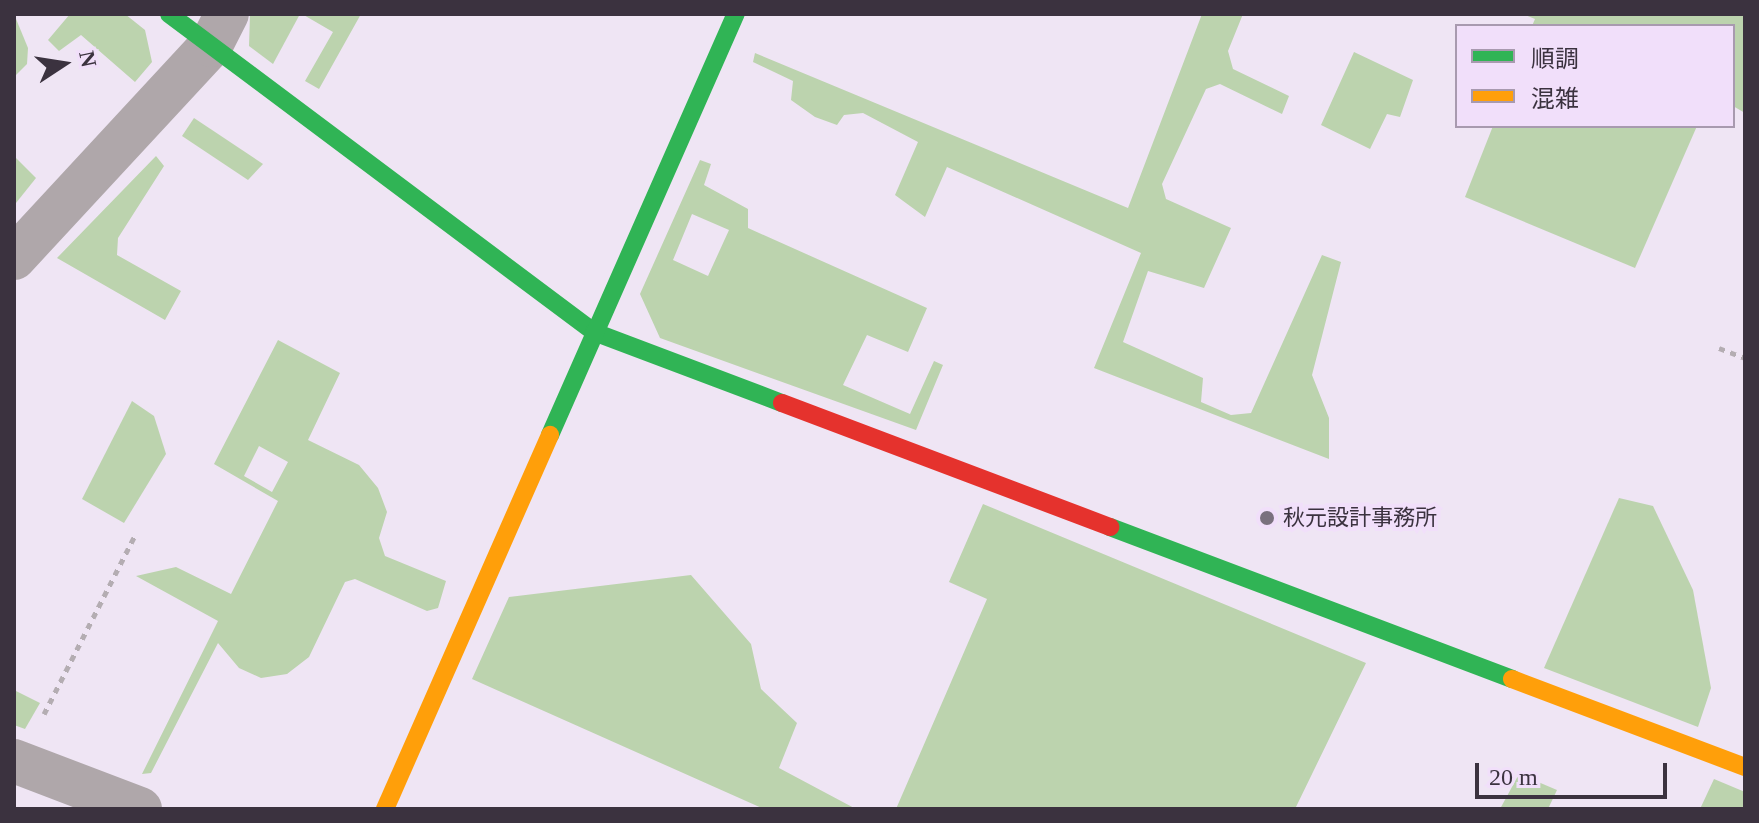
<!DOCTYPE html>
<html>
<head>
<meta charset="utf-8">
<style>
	body { margin:0 }
	#map { position:relative; width:1759px; height:823px; overflow:hidden; background:#efe5f4; font-family:"Times New Roman","Noto Sans JP",serif }
	div>[style] { position:absolute }
	.green>* { inset:0; background:#bcd3ae }
	.path>* { height:5px; margin-top:-2.5px; transform-origin:0; background:repeating-linear-gradient(90deg,#b4adb2 0 6px,transparent 0 12px) }
	.street>* { height:44px; margin:-22px; padding:0 22px; transform-origin:22px; border-radius:22px; background:#afa7aa }
	.fast>* { height:18px; margin:-9px; padding:0 9px; transform-origin:9px; border-radius:9px; background:#30b455 }
	.slow>* { height:18px; margin:-9px; padding:0 9px; transform-origin:9px; border-radius:9px; background:#ff9f0a }
	.jam>* { height:18px; margin:-9px; padding:0 9px; transform-origin:9px; border-radius:9px; background:#e5322d }
	.dots>* { width:22px; height:22px; translate:-50% -50%; box-sizing:border-box; border:4px solid #f1dffa; border-radius:50% }
	span { translate:-50% -50%; white-space:nowrap; text-align:center; line-height:1.15; -webkit-text-stroke:8px #f1dffa; paint-order:stroke }
	.poi-label { font-size:22px; color:#3b323f }
	.left { translate:0 -50%; text-align:left }
	.frame { position:absolute; inset:0; border:16px solid #3b323f; pointer-events:none }
	.legend { position:absolute; left:1455px; top:24px; width:280px; height:104px; box-sizing:border-box; background:#f1dffa; border:2px solid #a89aaf; margin:0; padding:10px 14px; list-style:none; font-size:24px; color:#3b323f }
	.legend li { display:flex; align-items:center; gap:16px; height:40px }
	.legend b { width:40px; border:2px solid #a89aaf }
	.north { position:absolute; left:24px; top:24px; width:80px; height:80px; -webkit-text-stroke:6px #f1dffa; paint-order:stroke; rotate:78deg; font-size:22px; font-weight:700; line-height:32px; text-align:center; color:#3b323f }
	.north::after { content:''; display:block; margin:auto; width:28px; height:36px; background:#3b323f; clip-path:polygon(50% 0,100% 100%,50% 72%,0 100%) }
	.scale { position:absolute; left:1475px; top:763px; width:192px; height:36px; box-sizing:border-box; border:4px solid #3b323f; border-top:0; padding-left:10px; font-size:24px; line-height:28px; white-space:nowrap; color:#3b323f; -webkit-text-stroke:6px #f1dffa; paint-order:stroke }
</style>
</head>
<body>
<div id="map">
	<div class="green">
		<div style="clip-path:polygon(14px 14px,28px 48px,27px 64px,14px 77px)"></div>
		<div style="clip-path:polygon(70px 14px,125px 14px,145px 30px,152px 62px,135px 82px,81px 35px,59px 51px,48px 40px)"></div>
		<div style="clip-path:polygon(250px 14px,300px 14px,273px 64px,249px 46px)"></div>
		<div style="clip-path:polygon(302px 14px,361px 14px,319px 89px,305px 81px,333px 32px)"></div>
		<div style="clip-path:polygon(1202px 14px,1243px 14px,1228px 51px,1233px 69px,1289px 96px,1282px 114px,1220px 84px,1206px 89px,1162px 184px,1166px 199px,1231px 228px,1204px 288px,1148px 271px,1123px 342px,1203px 378px,1201px 402px,1231px 415px,1251px 413px,1322px 255px,1341px 262px,1312px 375px,1329px 418px,1329px 459px,1094px 368px,1141px 253px,947px 167px,925px 217px,895px 195px,918px 142px,863px 113px,844px 115px,837px 125px,815px 117px,791px 100px,793px 81px,753px 62px,755px 53px,1128px 208px)"></div>
		<div style="clip-path:polygon(1523px 14px,1745px 14px,1745px 113px,1733px 106px,1733px 26px,1532px 26px,1535px 19px)"></div>
		<div style="clip-path:polygon(1354px 52px,1413px 80px,1400px 117px,1387px 114px,1370px 149px,1321px 125px)"></div>
		<div style="clip-path:polygon(194px 118px,263px 164px,248px 180px,182px 136px)"></div>
		<div style="clip-path:polygon(1493px 126px,1697px 126px,1635px 268px,1465px 197px)"></div>
		<div style="clip-path:polygon(14px 156px,36px 178px,16px 203px,14px 201px)"></div>
		<div style="clip-path:polygon(156px 156px,164px 166px,118px 238px,117px 255px,181px 291px,165px 320px,57px 258px)"></div>
		<div style="clip-path:polygon(evenodd,700px 160px,711px 164px,704px 185px,748px 209px,748px 228px,927px 308px,908px 352px,867px 335px,843px 385px,910px 414px,934px 361px,943px 365px,916px 430px,660px 338px,640px 294px,700px 160px,692px 214px,729px 230px,708px 276px,673px 260px,692px 214px)"></div>
		<div style="clip-path:polygon(evenodd,278px 340px,340px 373px,308px 440px,359px 465px,378px 488px,387px 512px,379px 538px,385px 556px,446px 581px,438px 608px,427px 611px,355px 579px,345px 582px,309px 657px,287px 674px,261px 678px,239px 668px,218px 643px,151px 773px,142px 774px,218px 621px,136px 576px,176px 567px,231px 594px,278px 501px,214px 464px,278px 340px,259px 446px,288px 462px,272px 492px,244px 476px,259px 446px)"></div>
		<div style="clip-path:polygon(132px 401px,154px 416px,166px 454px,124px 523px,82px 499px)"></div>
		<div style="clip-path:polygon(1619px 498px,1653px 506px,1693px 590px,1711px 688px,1698px 727px,1544px 668px)"></div>
		<div style="clip-path:polygon(983px 504px,1366px 663px,1295px 809px,896px 809px,987px 599px,949px 582px)"></div>
		<div style="clip-path:polygon(691px 575px,751px 644px,761px 689px,797px 723px,779px 768px,856px 809px,764px 809px,472px 679px,509px 597px)"></div>
		<div style="clip-path:polygon(14px 690px,40px 703px,25px 729px,14px 725px)"></div>
		<div style="clip-path:polygon(1519px 774px,1557px 790px,1548px 809px,1500px 809px)"></div>
		<div style="clip-path:polygon(1714px 779px,1745px 792px,1745px 809px,1700px 809px)"></div>
	</div>
	<div class="path">
		<div style="left:1719px;top:348px;width:28px;rotate:21deg"></div>
		<div style="left:44px;top:714px;width:199px;rotate:-63deg"></div>
	</div>
	<div class="street">
		<div style="left:14px;top:258px;width:290px;rotate:-47.2deg"></div>
		<div style="left:211px;top:45px;width:35px;rotate:-63deg"></div>
		<div style="left:14px;top:761px;width:135px;rotate:20.9deg"></div>
	</div>
	<div class="fast">
		<div style="left:169px;top:14px;width:531px;rotate:36.81deg"></div>
		<div style="left:594px;top:332px;width:201px;rotate:20.7deg"></div>
		<div style="left:550px;top:435px;width:460px;rotate:-66.2deg"></div>
		<div style="left:1110px;top:527px;width:430px;rotate:20.7deg"></div>
	</div>
	<div class="slow">
		<div style="left:1512px;top:679px;width:249px;rotate:20.7deg"></div>
		<div style="left:385px;top:809px;width:409px;rotate:-66.2deg"></div>
	</div>
	<div class="jam">
		<div style="left:782px;top:403px;width:351px;rotate:20.7deg"></div>
	</div>
	<div class="dots">
		<div style="left:1267px;top:518px;background:#7a717e"></div>
	</div>
	<div class="poi-label">
		<span class="left" style="left:1283px;top:518px">秋元設計事務所</span>
	</div>
	<div class="frame"></div>
	<ul class="legend">
	<li><b style="height:10px;background:#30b455"></b>順調</li>
	<li><b style="height:10px;background:#ff9f0a"></b>混雑</li>
	</ul>
	<div class="north">N</div>
	<div class="scale">20 m</div>
</div>
</body>
</html>
